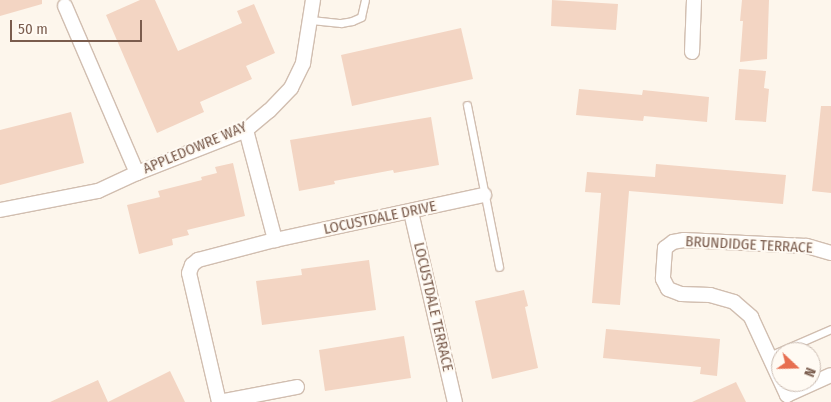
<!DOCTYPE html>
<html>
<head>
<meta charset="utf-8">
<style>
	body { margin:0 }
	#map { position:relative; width:831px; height:402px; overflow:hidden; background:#fdf6ec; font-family:"Fira Sans Condensed",sans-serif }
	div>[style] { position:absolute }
	.building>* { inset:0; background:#f3d5c3 }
	.roads { filter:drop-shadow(1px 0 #d1beb0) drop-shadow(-1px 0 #d1beb0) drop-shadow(0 1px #d1beb0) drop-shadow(0 -1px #d1beb0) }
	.lane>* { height:7px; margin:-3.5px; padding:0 3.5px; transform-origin:3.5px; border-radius:3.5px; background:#fff }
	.street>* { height:14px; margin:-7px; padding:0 7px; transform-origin:7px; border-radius:7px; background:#fff }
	span { translate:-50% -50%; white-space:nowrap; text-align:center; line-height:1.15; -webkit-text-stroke:4px #fffaf3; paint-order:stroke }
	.street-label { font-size:15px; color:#7a5c4d }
	.north { position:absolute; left:771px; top:342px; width:50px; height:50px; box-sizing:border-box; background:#fffaf3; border:1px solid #cabbb1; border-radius:50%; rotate:111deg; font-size:14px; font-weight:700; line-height:20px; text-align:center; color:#7a5c4d }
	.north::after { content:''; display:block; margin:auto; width:18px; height:22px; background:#e76f51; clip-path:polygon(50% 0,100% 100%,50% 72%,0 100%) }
	.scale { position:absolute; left:10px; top:20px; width:132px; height:22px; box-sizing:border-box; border:2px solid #7a5c4d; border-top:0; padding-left:6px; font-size:15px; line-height:18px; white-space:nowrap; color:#7a5c4d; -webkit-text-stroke:4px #fffaf3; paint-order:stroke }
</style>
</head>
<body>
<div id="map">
	<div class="building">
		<div style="clip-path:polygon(0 0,42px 0,42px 4px,0 16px)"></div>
		<div style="clip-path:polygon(140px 0,155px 0,178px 51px,242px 23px,237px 11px,254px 4px,275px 53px,246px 66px,252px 79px,200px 102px,204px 112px,157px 133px,106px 15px)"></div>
		<div style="clip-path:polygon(552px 0,618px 4px,616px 30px,551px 26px)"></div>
		<div style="clip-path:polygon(742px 0,769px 0,767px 59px,740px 62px,743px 21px,740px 21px)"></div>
		<div style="clip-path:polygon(461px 28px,473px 79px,352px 106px,341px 55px)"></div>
		<div style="clip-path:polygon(739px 69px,766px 71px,764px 88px,769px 89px,766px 122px,735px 120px)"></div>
		<div style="clip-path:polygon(579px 89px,642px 95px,643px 90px,709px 97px,707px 122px,644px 116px,643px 121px,576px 115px)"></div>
		<div style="clip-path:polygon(821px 106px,831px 106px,831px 193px,812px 191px)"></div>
		<div style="clip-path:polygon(71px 112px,84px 163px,0 185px,0 130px)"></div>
		<div style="clip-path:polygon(431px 117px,439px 165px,394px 173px,393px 170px,334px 181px,335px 184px,299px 191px,290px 140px)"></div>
		<div style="clip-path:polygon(233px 163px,245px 216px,187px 230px,189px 235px,172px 239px,173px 245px,139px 254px,127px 205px,160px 197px,158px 191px,202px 180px,201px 177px,217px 173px,215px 167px)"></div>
		<div style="clip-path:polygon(656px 164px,786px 175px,783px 204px,629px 191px,620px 305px,592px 303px,601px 193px,585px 192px,587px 172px,655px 177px)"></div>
		<div style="clip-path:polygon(369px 260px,376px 310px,262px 325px,256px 281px,302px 275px,301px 269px)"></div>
		<div style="clip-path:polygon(524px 290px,528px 306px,525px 307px,538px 368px,492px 379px,475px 301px)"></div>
		<div style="clip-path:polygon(606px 329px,720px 339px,717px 376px,700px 374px,701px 367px,603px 358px)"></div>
		<div style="clip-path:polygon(404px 336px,411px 378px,325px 391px,319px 350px)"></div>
		<div style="clip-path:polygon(170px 371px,185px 402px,50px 402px,98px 380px,108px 402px)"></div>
		<div style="clip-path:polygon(736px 382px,746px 402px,692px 402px)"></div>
	</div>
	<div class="roads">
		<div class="lane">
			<div style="left:311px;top:20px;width:30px;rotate:6deg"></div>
			<div style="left:341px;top:23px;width:11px;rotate:-10deg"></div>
			<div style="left:352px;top:21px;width:10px;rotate:-24deg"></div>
			<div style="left:361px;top:17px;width:17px;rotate:-77deg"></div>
			<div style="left:467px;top:105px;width:165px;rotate:78.8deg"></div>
			<div style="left:769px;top:356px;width:68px;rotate:-23.5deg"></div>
		</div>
		<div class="street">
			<div style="left:65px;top:6px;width:182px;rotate:66.7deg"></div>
			<div style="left:692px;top:52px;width:52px;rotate:-87.8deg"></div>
			<div style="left:246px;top:130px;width:114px;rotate:75.2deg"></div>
			<div style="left:0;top:210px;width:100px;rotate:-11deg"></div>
			<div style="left:98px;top:191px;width:43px;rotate:-24.8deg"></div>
			<div style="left:137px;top:173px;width:117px;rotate:-21.5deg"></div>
			<div style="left:246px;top:130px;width:30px;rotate:-40deg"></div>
			<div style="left:269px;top:111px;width:32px;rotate:-46deg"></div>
			<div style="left:291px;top:88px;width:28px;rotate:-64deg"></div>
			<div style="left:303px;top:63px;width:64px;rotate:-81deg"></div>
			<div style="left:411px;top:212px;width:195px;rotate:77deg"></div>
			<div style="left:831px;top:253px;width:26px;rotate:-164deg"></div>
			<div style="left:806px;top:246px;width:122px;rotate:-177.2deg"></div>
			<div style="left:684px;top:240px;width:11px;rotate:170deg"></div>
			<div style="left:673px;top:242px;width:10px;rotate:143deg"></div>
			<div style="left:665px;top:248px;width:31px;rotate:94deg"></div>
			<div style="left:663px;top:279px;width:11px;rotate:63deg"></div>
			<div style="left:668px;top:289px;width:14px;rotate:21deg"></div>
			<div style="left:681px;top:294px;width:29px;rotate:2deg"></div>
			<div style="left:710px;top:295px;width:25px;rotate:16deg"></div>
			<div style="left:734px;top:302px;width:23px;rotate:41deg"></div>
			<div style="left:751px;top:317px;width:86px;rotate:65.2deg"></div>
			<div style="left:787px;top:395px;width:48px;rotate:-24.4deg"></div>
			<div style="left:297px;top:387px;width:79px;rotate:169.1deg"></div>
			<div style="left:219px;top:402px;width:132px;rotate:-103.1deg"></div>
			<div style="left:189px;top:273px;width:9px;rotate:-69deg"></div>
			<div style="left:192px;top:265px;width:8px;rotate:-40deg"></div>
			<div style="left:198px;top:260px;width:80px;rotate:-14.6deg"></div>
			<div style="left:275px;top:240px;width:214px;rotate:-12.2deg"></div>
		</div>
	</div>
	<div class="street-label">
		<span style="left:195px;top:148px;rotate:-23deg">APPLEDOWRE WAY</span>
		<span style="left:380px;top:218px;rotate:-12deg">LOCUSTDALE DRIVE</span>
		<span style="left:749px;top:245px;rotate:3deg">BRUNDIDGE TERRACE</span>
		<span style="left:433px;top:307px;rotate:77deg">LOCUSTDALE TERRACE</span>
	</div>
	<div class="north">N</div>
	<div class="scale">50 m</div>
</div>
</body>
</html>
